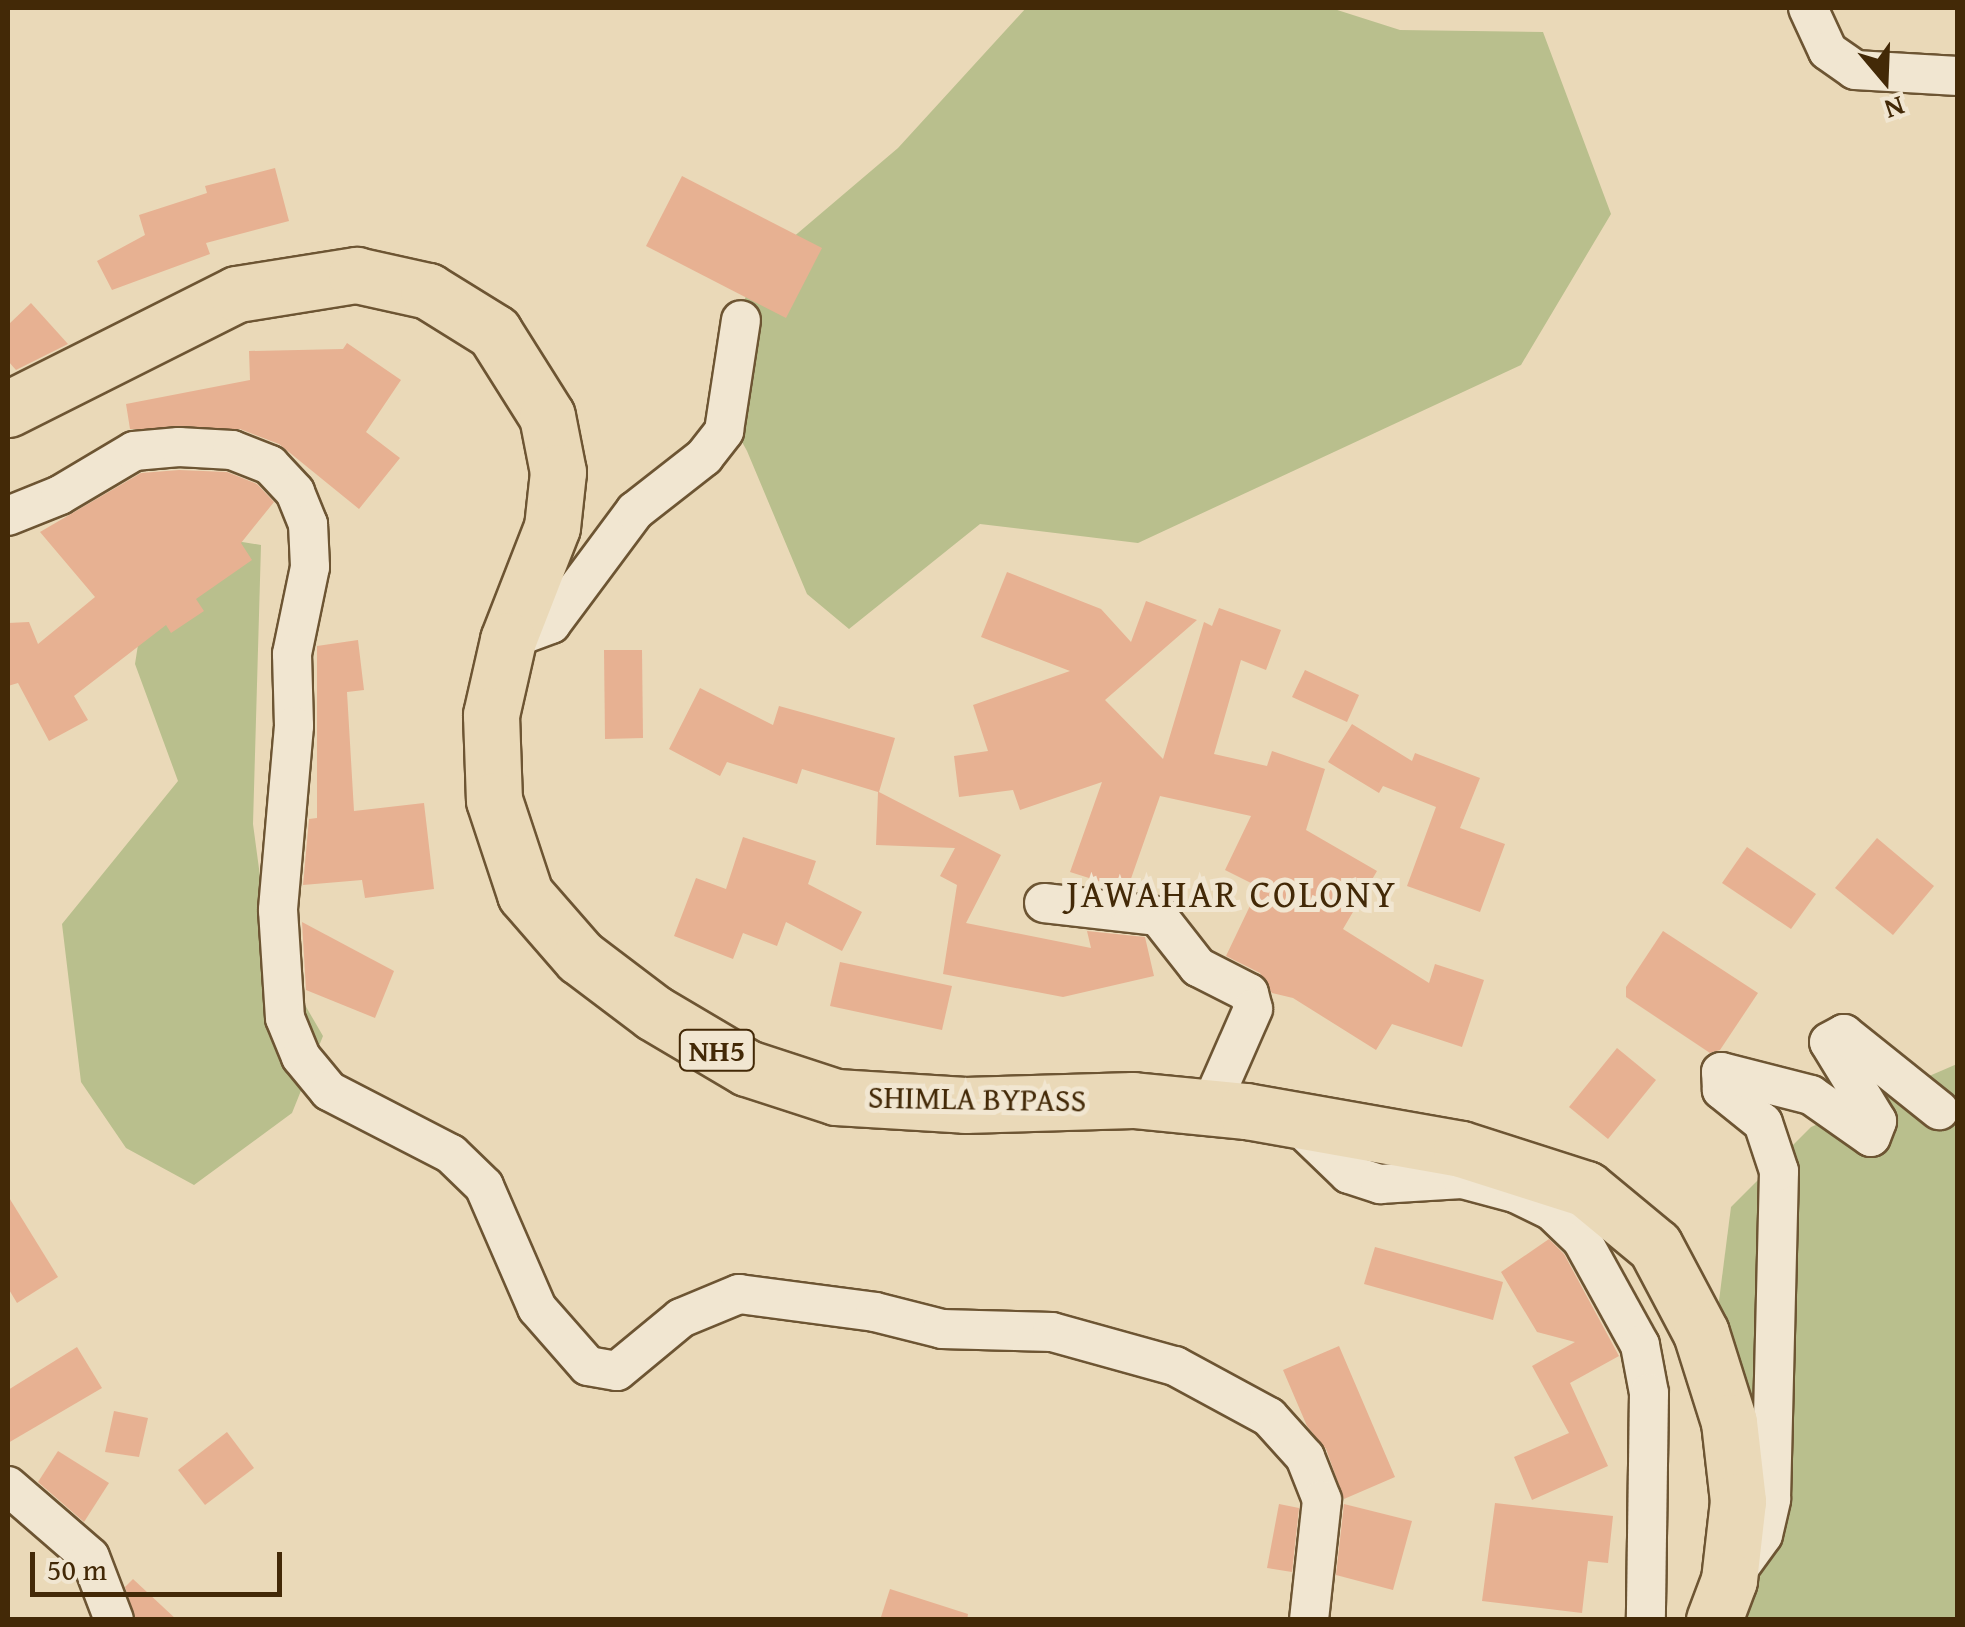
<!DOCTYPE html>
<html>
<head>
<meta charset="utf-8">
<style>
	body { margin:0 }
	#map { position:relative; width:1965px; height:1627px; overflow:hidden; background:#ead9b8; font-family:"Gentium Book Plus",serif }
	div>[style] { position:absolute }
	.green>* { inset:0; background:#b9bf8d }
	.building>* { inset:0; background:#e7b192 }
	.roads { filter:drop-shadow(2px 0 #6d5533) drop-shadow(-2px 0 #6d5533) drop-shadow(0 2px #6d5533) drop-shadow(0 -2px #6d5533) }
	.minor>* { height:38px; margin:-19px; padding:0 19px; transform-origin:19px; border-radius:19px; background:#f1e6d1 }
	.highway>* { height:55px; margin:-27.5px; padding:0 27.5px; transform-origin:27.5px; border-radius:27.5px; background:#ead9b8 }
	span { translate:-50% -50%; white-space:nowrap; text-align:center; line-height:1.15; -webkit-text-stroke:10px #f1e6d1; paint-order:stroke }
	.shield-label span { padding:2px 8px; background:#f1e6d1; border:2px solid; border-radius:8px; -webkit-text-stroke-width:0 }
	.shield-label { font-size:30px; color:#432907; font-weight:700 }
	.street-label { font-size:32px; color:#432907 }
	.quarter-label { font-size:38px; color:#432907; letter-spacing:2.5px }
	.frame { position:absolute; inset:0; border:10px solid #432907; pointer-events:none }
	.north { position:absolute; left:1835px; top:30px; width:100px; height:100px; -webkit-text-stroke:8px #f1e6d1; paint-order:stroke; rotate:161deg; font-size:28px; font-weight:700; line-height:40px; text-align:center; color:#432907 }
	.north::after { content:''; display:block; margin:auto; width:35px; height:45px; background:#432907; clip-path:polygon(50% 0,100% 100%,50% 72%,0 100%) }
	.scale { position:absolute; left:30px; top:1552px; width:252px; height:45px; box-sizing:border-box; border:5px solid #432907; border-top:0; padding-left:12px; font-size:30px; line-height:35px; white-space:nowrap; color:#432907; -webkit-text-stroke:8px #f1e6d1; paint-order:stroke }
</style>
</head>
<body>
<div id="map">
	<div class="green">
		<div style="clip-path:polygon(1026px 8px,1331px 8px,1400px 30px,1543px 32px,1611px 214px,1521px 365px,1138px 543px,980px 524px,849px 629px,807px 594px,747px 451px,710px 384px,758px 267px,898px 148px)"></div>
		<div style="clip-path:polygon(212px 537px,261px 545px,253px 824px,269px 943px,323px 1036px,292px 1113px,194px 1185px,126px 1148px,81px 1082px,62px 924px,178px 781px,135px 664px,147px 587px)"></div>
		<div style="clip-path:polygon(1957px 1064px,1957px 1619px,1720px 1619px,1711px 1363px,1731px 1207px,1811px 1127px)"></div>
	</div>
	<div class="building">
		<div style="clip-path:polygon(275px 168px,289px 221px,206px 243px,210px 254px,112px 290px,97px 261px,145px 235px,139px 215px,207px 193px,205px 186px)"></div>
		<div style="clip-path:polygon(682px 176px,822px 248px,786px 318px,646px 246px)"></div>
		<div style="clip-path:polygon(31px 303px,68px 344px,16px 370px,8px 361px,8px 325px)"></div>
		<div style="clip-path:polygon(347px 343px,401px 380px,366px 432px,400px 458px,359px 509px,279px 444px,240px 429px,130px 429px,126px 404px,250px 380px,249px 351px,343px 349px)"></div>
		<div style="clip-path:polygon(179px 470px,227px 472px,257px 484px,274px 502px,241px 543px,252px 560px,196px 599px,204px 611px,171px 633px,166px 625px,74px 696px,88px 720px,49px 741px,18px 683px,8px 686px,8px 623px,29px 622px,38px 644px,95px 597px,40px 532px,141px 473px)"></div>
		<div style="clip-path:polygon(1007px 572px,1101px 609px,1131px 642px,1146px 601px,1197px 620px,1105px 700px,1163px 759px,1204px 622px,1212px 626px,1219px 608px,1281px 630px,1266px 670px,1241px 660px,1214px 754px,1267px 766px,1272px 751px,1325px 769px,1306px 830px,1377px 871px,1343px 929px,1429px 983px,1435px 964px,1484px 980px,1462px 1047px,1392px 1024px,1376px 1050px,1293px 998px,1272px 993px,1260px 973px,1226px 956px,1259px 887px,1225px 870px,1251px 816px,1160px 796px,1127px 890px,1070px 872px,1102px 782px,1020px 810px,1013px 790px,959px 797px,954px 756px,988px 751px,973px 705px,1070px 671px,981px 637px)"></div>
		<div style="clip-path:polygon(358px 640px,364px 690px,347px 692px,354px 811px,424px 803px,434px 889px,365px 898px,362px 880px,303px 885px,309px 819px,317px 818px,317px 646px)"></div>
		<div style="clip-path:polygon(604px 650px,642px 650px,643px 738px,605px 739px)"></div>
		<div style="clip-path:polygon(1305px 670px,1359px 695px,1347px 722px,1292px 697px)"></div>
		<div style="clip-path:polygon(700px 688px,773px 725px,779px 706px,895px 738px,879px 792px,1001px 855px,966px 923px,1091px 948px,1087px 931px,1145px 937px,1154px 976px,1063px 997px,943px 974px,957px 885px,940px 876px,955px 848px,876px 845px,878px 792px,802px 769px,797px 784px,727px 762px,720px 776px,669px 749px)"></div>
		<div style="clip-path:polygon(1352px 724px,1412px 761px,1415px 753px,1480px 778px,1460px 828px,1505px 844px,1480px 912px,1407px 886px,1436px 807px,1383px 786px,1379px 793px,1328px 762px)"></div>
		<div style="clip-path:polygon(743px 837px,816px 861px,808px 884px,862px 912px,842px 951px,786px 922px,777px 946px,743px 933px,733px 959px,674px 936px,696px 878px,726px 889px)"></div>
		<div style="clip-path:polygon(1877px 838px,1934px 886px,1893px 935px,1835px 888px)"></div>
		<div style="clip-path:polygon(1747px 847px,1816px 894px,1791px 929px,1722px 883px)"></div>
		<div style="clip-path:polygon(302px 922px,394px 971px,375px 1018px,306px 990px)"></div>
		<div style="clip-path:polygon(1663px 931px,1758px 993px,1720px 1050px,1710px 1053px,1626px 997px,1626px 987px)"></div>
		<div style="clip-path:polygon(840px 962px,952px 986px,942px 1030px,830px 1006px)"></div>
		<div style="clip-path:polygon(1617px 1048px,1656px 1080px,1608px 1139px,1569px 1107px)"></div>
		<div style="clip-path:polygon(8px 1196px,58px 1277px,17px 1303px,8px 1288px)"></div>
		<div style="clip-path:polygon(1549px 1239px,1564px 1254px,1619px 1356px,1570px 1383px,1608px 1466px,1532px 1500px,1514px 1457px,1569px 1433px,1532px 1366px,1575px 1342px,1537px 1332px,1501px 1272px)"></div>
		<div style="clip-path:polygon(1375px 1247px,1503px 1282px,1493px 1320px,1364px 1284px)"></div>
		<div style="clip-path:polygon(1339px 1346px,1395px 1477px,1344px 1499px,1326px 1449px,1307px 1426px,1283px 1370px)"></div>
		<div style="clip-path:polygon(77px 1347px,102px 1388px,8px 1443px,8px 1390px)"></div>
		<div style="clip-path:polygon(114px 1411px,148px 1418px,139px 1457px,105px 1452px)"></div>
		<div style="clip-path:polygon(227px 1432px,254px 1468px,205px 1505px,178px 1470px)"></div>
		<div style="clip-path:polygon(58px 1451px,109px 1483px,84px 1522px,38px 1482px)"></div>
		<div style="clip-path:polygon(1495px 1503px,1613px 1516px,1608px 1563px,1588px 1561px,1582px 1613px,1482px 1601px)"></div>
		<div style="clip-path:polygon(1279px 1504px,1299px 1508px,1292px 1572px,1267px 1568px)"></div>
		<div style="clip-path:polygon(1344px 1504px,1412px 1521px,1393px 1590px,1336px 1575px)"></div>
		<div style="clip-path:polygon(133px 1579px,177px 1620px,136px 1620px,125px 1587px)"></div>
		<div style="clip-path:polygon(890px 1589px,968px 1614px,967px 1620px,880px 1620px)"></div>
	</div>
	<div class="roads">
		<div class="minor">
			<div style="left:1808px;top:8px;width:47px;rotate:65.1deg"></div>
			<div style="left:1828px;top:51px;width:33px;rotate:35deg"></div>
			<div style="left:1855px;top:70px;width:103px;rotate:3.3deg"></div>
			<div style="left:8px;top:516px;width:56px;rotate:-22deg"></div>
			<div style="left:60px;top:495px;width:86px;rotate:-30.7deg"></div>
			<div style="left:134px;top:451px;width:45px;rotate:-5.1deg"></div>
			<div style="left:179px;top:447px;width:53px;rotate:3.2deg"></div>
			<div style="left:232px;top:450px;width:41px;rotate:21.5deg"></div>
			<div style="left:270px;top:465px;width:37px;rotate:47deg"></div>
			<div style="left:295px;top:492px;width:35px;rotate:68deg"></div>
			<div style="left:308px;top:524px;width:43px;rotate:87.3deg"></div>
			<div style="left:310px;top:567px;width:89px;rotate:101.7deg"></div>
			<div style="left:292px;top:654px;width:72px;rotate:88.4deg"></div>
			<div style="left:294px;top:726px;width:185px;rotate:95deg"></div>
			<div style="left:278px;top:910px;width:108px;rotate:86.3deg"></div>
			<div style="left:285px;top:1018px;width:42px;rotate:67.7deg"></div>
			<div style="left:301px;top:1057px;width:44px;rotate:50.5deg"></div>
			<div style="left:329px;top:1091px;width:137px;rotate:27.3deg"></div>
			<div style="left:451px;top:1154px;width:46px;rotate:44.1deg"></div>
			<div style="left:484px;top:1186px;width:133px;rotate:66.5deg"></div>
			<div style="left:537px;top:1308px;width:77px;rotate:48.7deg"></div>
			<div style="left:588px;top:1366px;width:29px;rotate:10deg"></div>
			<div style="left:617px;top:1371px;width:83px;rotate:-39.6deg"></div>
			<div style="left:681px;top:1318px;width:63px;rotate:-22.5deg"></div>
			<div style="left:739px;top:1294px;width:137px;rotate:7.5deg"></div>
			<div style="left:875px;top:1312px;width:69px;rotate:14.2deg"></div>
			<div style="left:942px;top:1329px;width:110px;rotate:1.6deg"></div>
			<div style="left:1052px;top:1332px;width:128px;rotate:15.5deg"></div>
			<div style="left:1175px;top:1366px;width:107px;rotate:28.5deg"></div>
			<div style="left:1269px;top:1417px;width:54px;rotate:48deg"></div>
			<div style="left:1305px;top:1457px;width:46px;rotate:68.4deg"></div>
			<div style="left:1322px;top:1500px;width:121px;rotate:96.2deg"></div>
			<div style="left:508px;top:640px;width:46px;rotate:-20.4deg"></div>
			<div style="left:551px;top:624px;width:141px;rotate:-53.4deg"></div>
			<div style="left:635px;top:511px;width:88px;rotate:-38deg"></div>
			<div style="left:704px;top:457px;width:33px;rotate:-52deg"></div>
			<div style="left:724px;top:431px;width:112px;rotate:-81.3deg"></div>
			<div style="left:1044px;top:903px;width:115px;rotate:6.5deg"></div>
			<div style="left:1158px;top:916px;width:65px;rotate:51.9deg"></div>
			<div style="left:1198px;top:967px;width:57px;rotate:27deg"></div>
			<div style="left:1249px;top:993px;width:16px;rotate:76deg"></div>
			<div style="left:1253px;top:1009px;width:107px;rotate:113.7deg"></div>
			<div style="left:1294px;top:1121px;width:76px;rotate:43.9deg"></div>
			<div style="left:1349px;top:1174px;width:33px;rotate:18deg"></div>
			<div style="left:1380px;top:1184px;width:82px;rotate:-3.5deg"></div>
			<div style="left:1462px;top:1179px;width:55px;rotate:14.8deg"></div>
			<div style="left:1515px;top:1193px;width:41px;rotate:25.9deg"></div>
			<div style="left:1552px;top:1211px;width:42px;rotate:44deg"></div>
			<div style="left:1582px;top:1240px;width:120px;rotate:61.1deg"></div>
			<div style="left:1640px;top:1345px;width:49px;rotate:79.4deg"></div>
			<div style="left:1649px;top:1393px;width:227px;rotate:90.8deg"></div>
			<div style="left:8px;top:1486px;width:108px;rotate:40.9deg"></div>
			<div style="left:90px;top:1557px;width:67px;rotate:69.1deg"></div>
			<div style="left:1731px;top:1579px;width:54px;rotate:-54deg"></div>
			<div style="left:1763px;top:1535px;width:37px;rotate:-77deg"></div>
			<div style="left:1771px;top:1499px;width:328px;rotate:-88.6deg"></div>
			<div style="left:1779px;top:1171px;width:51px;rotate:-108.4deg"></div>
			<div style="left:1763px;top:1123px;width:53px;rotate:-141.2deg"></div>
			<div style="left:1722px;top:1090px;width:18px;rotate:-93deg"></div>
			<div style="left:1721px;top:1072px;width:93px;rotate:14.3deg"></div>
			<div style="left:1811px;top:1095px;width:73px;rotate:35deg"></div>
			<div style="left:1871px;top:1137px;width:17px;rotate:-69deg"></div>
			<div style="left:1877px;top:1121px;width:92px;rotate:-121.3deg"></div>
			<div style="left:1829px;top:1042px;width:17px;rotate:-28deg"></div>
			<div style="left:1844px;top:1034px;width:122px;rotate:38.7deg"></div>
		</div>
		<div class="highway">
			<div style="left:8px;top:409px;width:256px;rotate:-26.7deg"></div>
			<div style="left:237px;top:294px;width:121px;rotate:-9.1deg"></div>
			<div style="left:356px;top:275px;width:74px;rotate:12.5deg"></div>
			<div style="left:428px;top:291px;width:78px;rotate:31.8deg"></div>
			<div style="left:494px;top:332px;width:99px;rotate:57.8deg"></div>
			<div style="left:547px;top:416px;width:57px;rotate:78.9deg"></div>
			<div style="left:558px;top:472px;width:55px;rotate:96.2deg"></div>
			<div style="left:552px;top:527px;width:121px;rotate:111.3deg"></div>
			<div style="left:508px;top:640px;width:77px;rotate:102.8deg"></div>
			<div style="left:491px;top:715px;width:85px;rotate:88deg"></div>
			<div style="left:494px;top:800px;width:99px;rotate:71.7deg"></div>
			<div style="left:525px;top:894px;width:84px;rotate:48.9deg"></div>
			<div style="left:580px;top:957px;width:93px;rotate:37.1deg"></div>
			<div style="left:654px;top:1013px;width:108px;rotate:30.6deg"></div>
			<div style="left:747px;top:1068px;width:94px;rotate:18deg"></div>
			<div style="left:836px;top:1097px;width:129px;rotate:3.5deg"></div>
			<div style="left:965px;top:1105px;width:168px;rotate:-1.7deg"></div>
			<div style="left:1133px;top:1100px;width:114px;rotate:5.6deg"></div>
			<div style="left:1246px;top:1111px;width:218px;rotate:10deg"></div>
			<div style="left:1461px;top:1149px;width:131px;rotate:17.7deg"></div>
			<div style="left:1586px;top:1189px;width:89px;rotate:39.6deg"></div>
			<div style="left:1655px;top:1246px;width:98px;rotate:62.1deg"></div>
			<div style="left:1701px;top:1333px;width:93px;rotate:72.5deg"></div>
			<div style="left:1729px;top:1422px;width:80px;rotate:83.5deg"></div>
			<div style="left:1738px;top:1501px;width:80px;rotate:96.5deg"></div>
			<div style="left:1729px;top:1580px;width:43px;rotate:110.6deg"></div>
		</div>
	</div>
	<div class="shield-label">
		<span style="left:717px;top:1050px">NH5</span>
	</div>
	<div class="street-label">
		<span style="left:977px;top:1099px;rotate:1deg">SHIMLA BYPASS</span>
	</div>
	<div class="quarter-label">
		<span style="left:1232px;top:894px">JAWAHAR COLONY</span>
	</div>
	<div class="frame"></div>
	<div class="north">N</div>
	<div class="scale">50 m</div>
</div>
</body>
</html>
